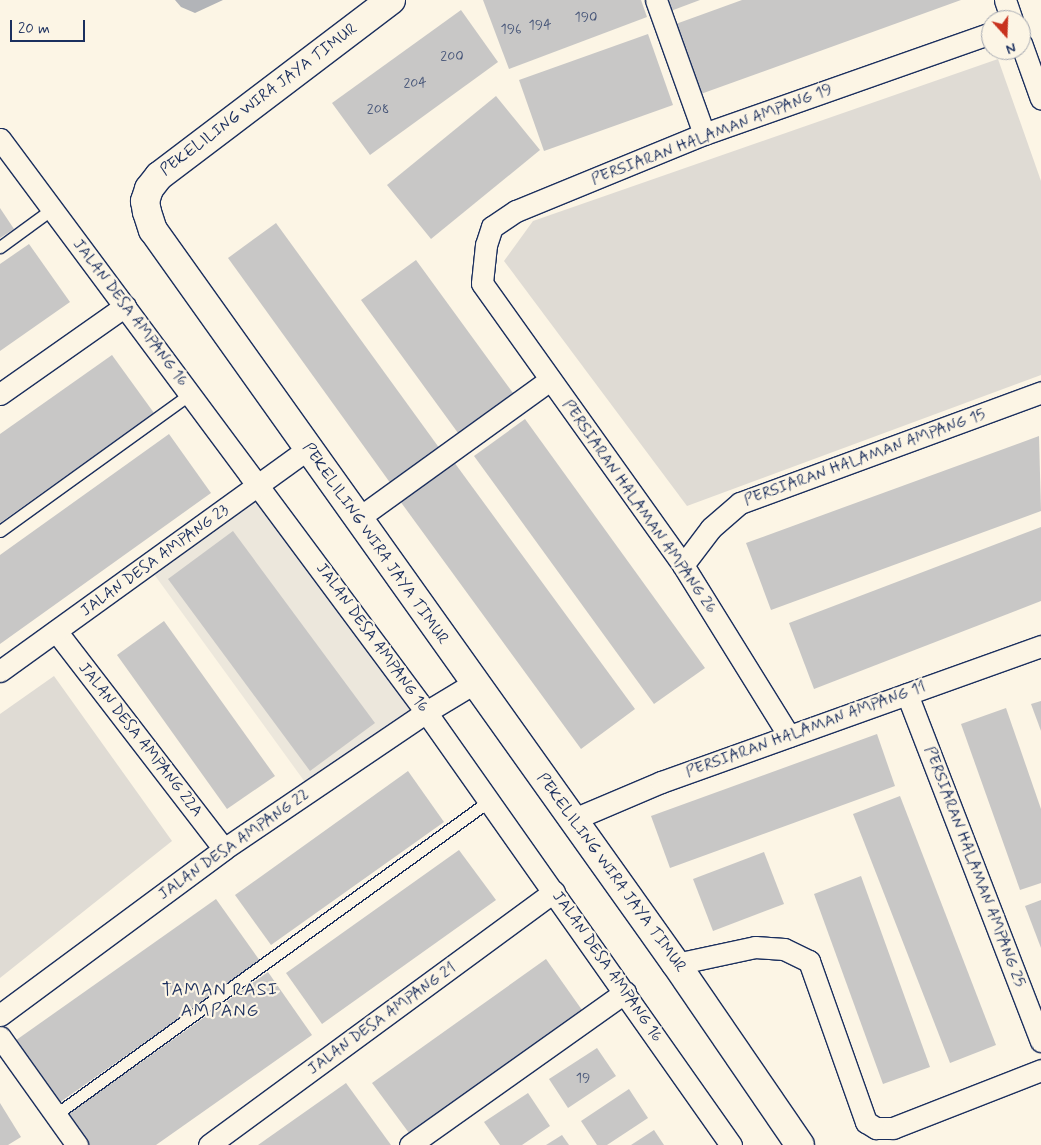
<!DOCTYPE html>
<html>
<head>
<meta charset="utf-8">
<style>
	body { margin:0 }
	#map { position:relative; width:1041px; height:1145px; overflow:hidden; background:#fcf5e5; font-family:Mynerve,sans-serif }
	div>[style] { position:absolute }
	.built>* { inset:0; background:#ece7dc }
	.green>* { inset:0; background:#dfdbd4 }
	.water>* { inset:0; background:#b2b4b8 }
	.building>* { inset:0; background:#c8c7c6 }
	.roads { filter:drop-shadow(1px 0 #1b2f5e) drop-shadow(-1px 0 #1b2f5e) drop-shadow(0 1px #1b2f5e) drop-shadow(0 -1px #1b2f5e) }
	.service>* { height:11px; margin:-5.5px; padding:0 5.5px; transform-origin:5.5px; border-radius:5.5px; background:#fcf5e5 }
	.minor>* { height:21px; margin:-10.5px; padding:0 10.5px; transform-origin:10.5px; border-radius:10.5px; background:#fcf5e5 }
	.tertiary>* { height:28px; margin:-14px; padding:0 14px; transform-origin:14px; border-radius:14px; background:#fcf5e5 }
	span { translate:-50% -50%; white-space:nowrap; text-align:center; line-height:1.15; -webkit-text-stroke:4.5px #fcf5e5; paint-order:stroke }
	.number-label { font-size:14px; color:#465578 }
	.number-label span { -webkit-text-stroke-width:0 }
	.street-label { font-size:16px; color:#1b2f5e }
	.neighbourhood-label { font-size:18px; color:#1b2f5e; letter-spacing:1px }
	.north { position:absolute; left:981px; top:10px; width:50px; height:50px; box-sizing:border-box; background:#fcf5e5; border:1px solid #a2a6af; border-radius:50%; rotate:160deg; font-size:14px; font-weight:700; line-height:20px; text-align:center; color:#1b2f5e }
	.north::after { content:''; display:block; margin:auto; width:18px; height:22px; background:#c8321e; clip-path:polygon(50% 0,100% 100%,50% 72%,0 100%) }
	.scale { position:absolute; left:10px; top:20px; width:75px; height:22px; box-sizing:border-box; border:2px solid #1b2f5e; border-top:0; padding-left:6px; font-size:15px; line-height:18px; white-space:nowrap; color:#1b2f5e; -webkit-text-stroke:4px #fcf5e5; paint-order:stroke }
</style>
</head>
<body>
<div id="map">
	<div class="built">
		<div style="clip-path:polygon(259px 492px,418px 711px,310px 789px,151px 570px)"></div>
	</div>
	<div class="green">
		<div style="clip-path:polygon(998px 59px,1041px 181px,1041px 375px,687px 506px,504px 261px,533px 221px)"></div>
		<div style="clip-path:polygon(54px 676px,172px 841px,0 978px,0 714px)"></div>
	</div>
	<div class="water">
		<div style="clip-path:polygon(175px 0,223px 0,195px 13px,181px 7px)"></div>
	</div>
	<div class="building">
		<div style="clip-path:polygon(483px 0,641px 0,647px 17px,509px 69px)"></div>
		<div style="clip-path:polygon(663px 0,700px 0,668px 12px)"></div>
		<div style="clip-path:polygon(742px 0,961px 0,698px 95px,673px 25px)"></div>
		<div style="clip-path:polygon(461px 10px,498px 62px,370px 155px,332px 103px)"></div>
		<div style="clip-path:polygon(648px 34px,673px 105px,544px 151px,519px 80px)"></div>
		<div style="clip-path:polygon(496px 96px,540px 150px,431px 239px,387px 185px)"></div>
		<div style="clip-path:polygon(0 208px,14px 229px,0 238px)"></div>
		<div style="clip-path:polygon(276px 223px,440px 449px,391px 484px,228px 258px)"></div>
		<div style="clip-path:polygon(29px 244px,70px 302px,0 351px,0 264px)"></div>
		<div style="clip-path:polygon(416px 260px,513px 393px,458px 433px,361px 300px)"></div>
		<div style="clip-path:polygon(112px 355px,154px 413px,0 523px,0 434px)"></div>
		<div style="clip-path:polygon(525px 419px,705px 668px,654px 704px,474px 456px)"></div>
		<div style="clip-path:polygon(169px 434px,211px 493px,0 644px,0 555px)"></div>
		<div style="clip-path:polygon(1039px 436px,1041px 511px,771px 610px,746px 543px)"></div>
		<div style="clip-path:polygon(454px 462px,635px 709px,581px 749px,400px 501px)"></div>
		<div style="clip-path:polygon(1041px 527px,1041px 601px,814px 689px,789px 623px)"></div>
		<div style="clip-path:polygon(233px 531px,375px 723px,310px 771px,168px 579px)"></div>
		<div style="clip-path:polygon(164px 621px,275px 776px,227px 809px,117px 655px)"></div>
		<div style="clip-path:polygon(1041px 701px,1041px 731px,1031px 704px)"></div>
		<div style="clip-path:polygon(1006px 708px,1041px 809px,1041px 883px,1020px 890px,961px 724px)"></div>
		<div style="clip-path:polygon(877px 734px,895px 786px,670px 868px,651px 816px)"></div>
		<div style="clip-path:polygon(408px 771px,444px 822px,271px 945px,235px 895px)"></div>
		<div style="clip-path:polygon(900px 796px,996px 1045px,950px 1063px,853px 814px)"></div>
		<div style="clip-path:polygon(459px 850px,496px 900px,322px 1024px,286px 973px)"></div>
		<div style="clip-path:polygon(764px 852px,784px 904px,713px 931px,693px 879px)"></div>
		<div style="clip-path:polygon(861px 876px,930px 1067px,883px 1084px,814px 894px)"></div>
		<div style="clip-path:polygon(216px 899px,260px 961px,56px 1105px,12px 1043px)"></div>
		<div style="clip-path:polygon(1041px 900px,1041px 948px,1025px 906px)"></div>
		<div style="clip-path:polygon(546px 959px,582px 1010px,409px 1133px,372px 1083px)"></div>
		<div style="clip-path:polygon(268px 972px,312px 1035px,156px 1145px,84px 1145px,64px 1117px)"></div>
		<div style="clip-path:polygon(597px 1048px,616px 1076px,568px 1108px,549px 1079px)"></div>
		<div style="clip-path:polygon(346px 1083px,391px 1145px,258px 1145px)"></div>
		<div style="clip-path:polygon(629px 1089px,648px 1118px,607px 1145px,597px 1145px,581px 1121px)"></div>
		<div style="clip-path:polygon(528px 1093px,550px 1126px,522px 1145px,500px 1145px,484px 1122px)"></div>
		<div style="clip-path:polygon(0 1103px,21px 1137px,8px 1145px,0 1145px)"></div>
		<div style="clip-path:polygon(654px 1130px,664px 1145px,631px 1145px)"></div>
		<div style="clip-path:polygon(562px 1135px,569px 1145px,546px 1145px)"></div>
	</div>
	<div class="roads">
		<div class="service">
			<div style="left:0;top:247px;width:64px;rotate:-36.2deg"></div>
			<div style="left:0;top:531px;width:236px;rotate:-35.8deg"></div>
			<div style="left:55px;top:1115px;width:536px;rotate:-35.89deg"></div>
		</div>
		<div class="minor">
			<div style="left:656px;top:0;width:142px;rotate:70.3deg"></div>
			<div style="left:1005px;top:0;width:21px;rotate:71deg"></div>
			<div style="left:1021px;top:43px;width:59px;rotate:70.3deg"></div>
			<div style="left:0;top:139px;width:714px;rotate:53.37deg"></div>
			<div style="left:426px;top:712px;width:530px;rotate:54.84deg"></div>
			<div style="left:0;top:394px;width:153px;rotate:-35.1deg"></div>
			<div style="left:357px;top:519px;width:238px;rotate:-35.8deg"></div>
			<div style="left:683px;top:565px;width:46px;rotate:-52.9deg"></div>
			<div style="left:711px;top:528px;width:38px;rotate:-41deg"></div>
			<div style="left:740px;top:503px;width:321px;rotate:-20.2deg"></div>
			<div style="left:56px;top:631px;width:275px;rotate:52.4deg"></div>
			<div style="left:0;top:671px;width:380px;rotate:-35.8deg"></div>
			<div style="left:907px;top:694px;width:372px;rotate:68.9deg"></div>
			<div style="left:789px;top:736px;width:201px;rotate:-121.8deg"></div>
			<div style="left:683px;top:565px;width:346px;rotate:-125.5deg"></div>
			<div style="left:482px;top:283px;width:38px;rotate:-84deg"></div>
			<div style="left:486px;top:245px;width:19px;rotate:-72deg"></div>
			<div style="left:492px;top:227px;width:29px;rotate:-34deg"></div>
			<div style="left:516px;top:211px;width:203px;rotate:-22.3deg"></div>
			<div style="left:704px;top:134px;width:304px;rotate:-19.4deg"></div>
			<div style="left:574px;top:819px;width:95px;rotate:-23deg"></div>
			<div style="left:661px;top:782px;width:404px;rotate:-19.7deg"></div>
			<div style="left:676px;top:964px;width:81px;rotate:-12.1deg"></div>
			<div style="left:755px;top:947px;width:29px;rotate:4deg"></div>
			<div style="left:784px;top:949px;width:28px;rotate:26deg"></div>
			<div style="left:809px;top:961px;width:171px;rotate:70.5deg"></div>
			<div style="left:866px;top:1122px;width:12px;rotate:31deg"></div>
			<div style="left:876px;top:1128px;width:17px"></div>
			<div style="left:893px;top:1128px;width:159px;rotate:-21.4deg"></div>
			<div style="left:0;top:1015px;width:279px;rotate:-36.5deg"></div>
			<div style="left:224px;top:849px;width:244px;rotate:-34.1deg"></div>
			<div style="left:426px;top:712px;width:56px;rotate:-31.1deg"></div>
			<div style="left:0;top:1037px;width:133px;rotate:54.5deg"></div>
			<div style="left:209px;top:1145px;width:428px;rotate:-36.3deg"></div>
			<div style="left:410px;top:1145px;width:264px;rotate:-35.4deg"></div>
		</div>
		<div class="tertiary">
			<div style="left:391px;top:0;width:291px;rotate:142.8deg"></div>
			<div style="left:159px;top:176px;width:16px;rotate:128deg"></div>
			<div style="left:149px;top:189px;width:13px;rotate:108deg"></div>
			<div style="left:145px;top:201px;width:11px;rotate:80deg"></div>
			<div style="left:147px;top:212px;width:19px;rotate:72deg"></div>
			<div style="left:153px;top:230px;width:901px;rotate:54.53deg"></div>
			<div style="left:676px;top:964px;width:219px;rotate:55.6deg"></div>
		</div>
	</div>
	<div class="number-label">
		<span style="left:586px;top:17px">190</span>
		<span style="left:540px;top:25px">194</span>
		<span style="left:511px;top:29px">196</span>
		<span style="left:452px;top:56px">200</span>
		<span style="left:415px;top:83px">204</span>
		<span style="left:378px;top:109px">208</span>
		<span style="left:583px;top:1078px">19</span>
	</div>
	<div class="street-label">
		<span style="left:259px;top:100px;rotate:-37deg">PEKELILING WIRA JAYA TIMUR</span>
		<span style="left:712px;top:135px;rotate:-21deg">PERSIARAN HALAMAN AMPANG 19</span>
		<span style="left:130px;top:313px;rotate:53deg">JALAN DESA AMPANG 16</span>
		<span style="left:865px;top:458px;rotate:-20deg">PERSIARAN HALAMAN AMPANG 15</span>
		<span style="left:639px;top:507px;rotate:55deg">PERSIARAN HALAMAN AMPANG 26</span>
		<span style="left:375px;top:544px;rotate:55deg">PEKELILING WIRA JAYA TIMUR</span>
		<span style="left:155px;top:561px;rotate:-36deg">JALAN DESA AMPANG 23</span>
		<span style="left:372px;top:638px;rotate:54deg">JALAN DESA AMPANG 16</span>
		<span style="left:806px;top:730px;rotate:-20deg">PERSIARAN HALAMAN AMPANG 11</span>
		<span style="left:140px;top:740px;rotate:52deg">JALAN DESA AMPANG 22A</span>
		<span style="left:234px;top:845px;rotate:-35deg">JALAN DESA AMPANG 22</span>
		<span style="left:974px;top:867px;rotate:69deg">PERSIARAN HALAMAN AMPANG 25</span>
		<span style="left:611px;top:873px;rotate:54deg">PEKELILING WIRA JAYA TIMUR</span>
		<span style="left:607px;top:967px;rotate:55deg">JALAN DESA AMPANG 16</span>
		<span style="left:382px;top:1019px;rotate:-36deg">JALAN DESA AMPANG 21</span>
	</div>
	<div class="neighbourhood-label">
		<span style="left:220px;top:1001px">TAMAN RASI<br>AMPANG</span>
	</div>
	<div class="north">N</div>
	<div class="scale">20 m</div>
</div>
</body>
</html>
